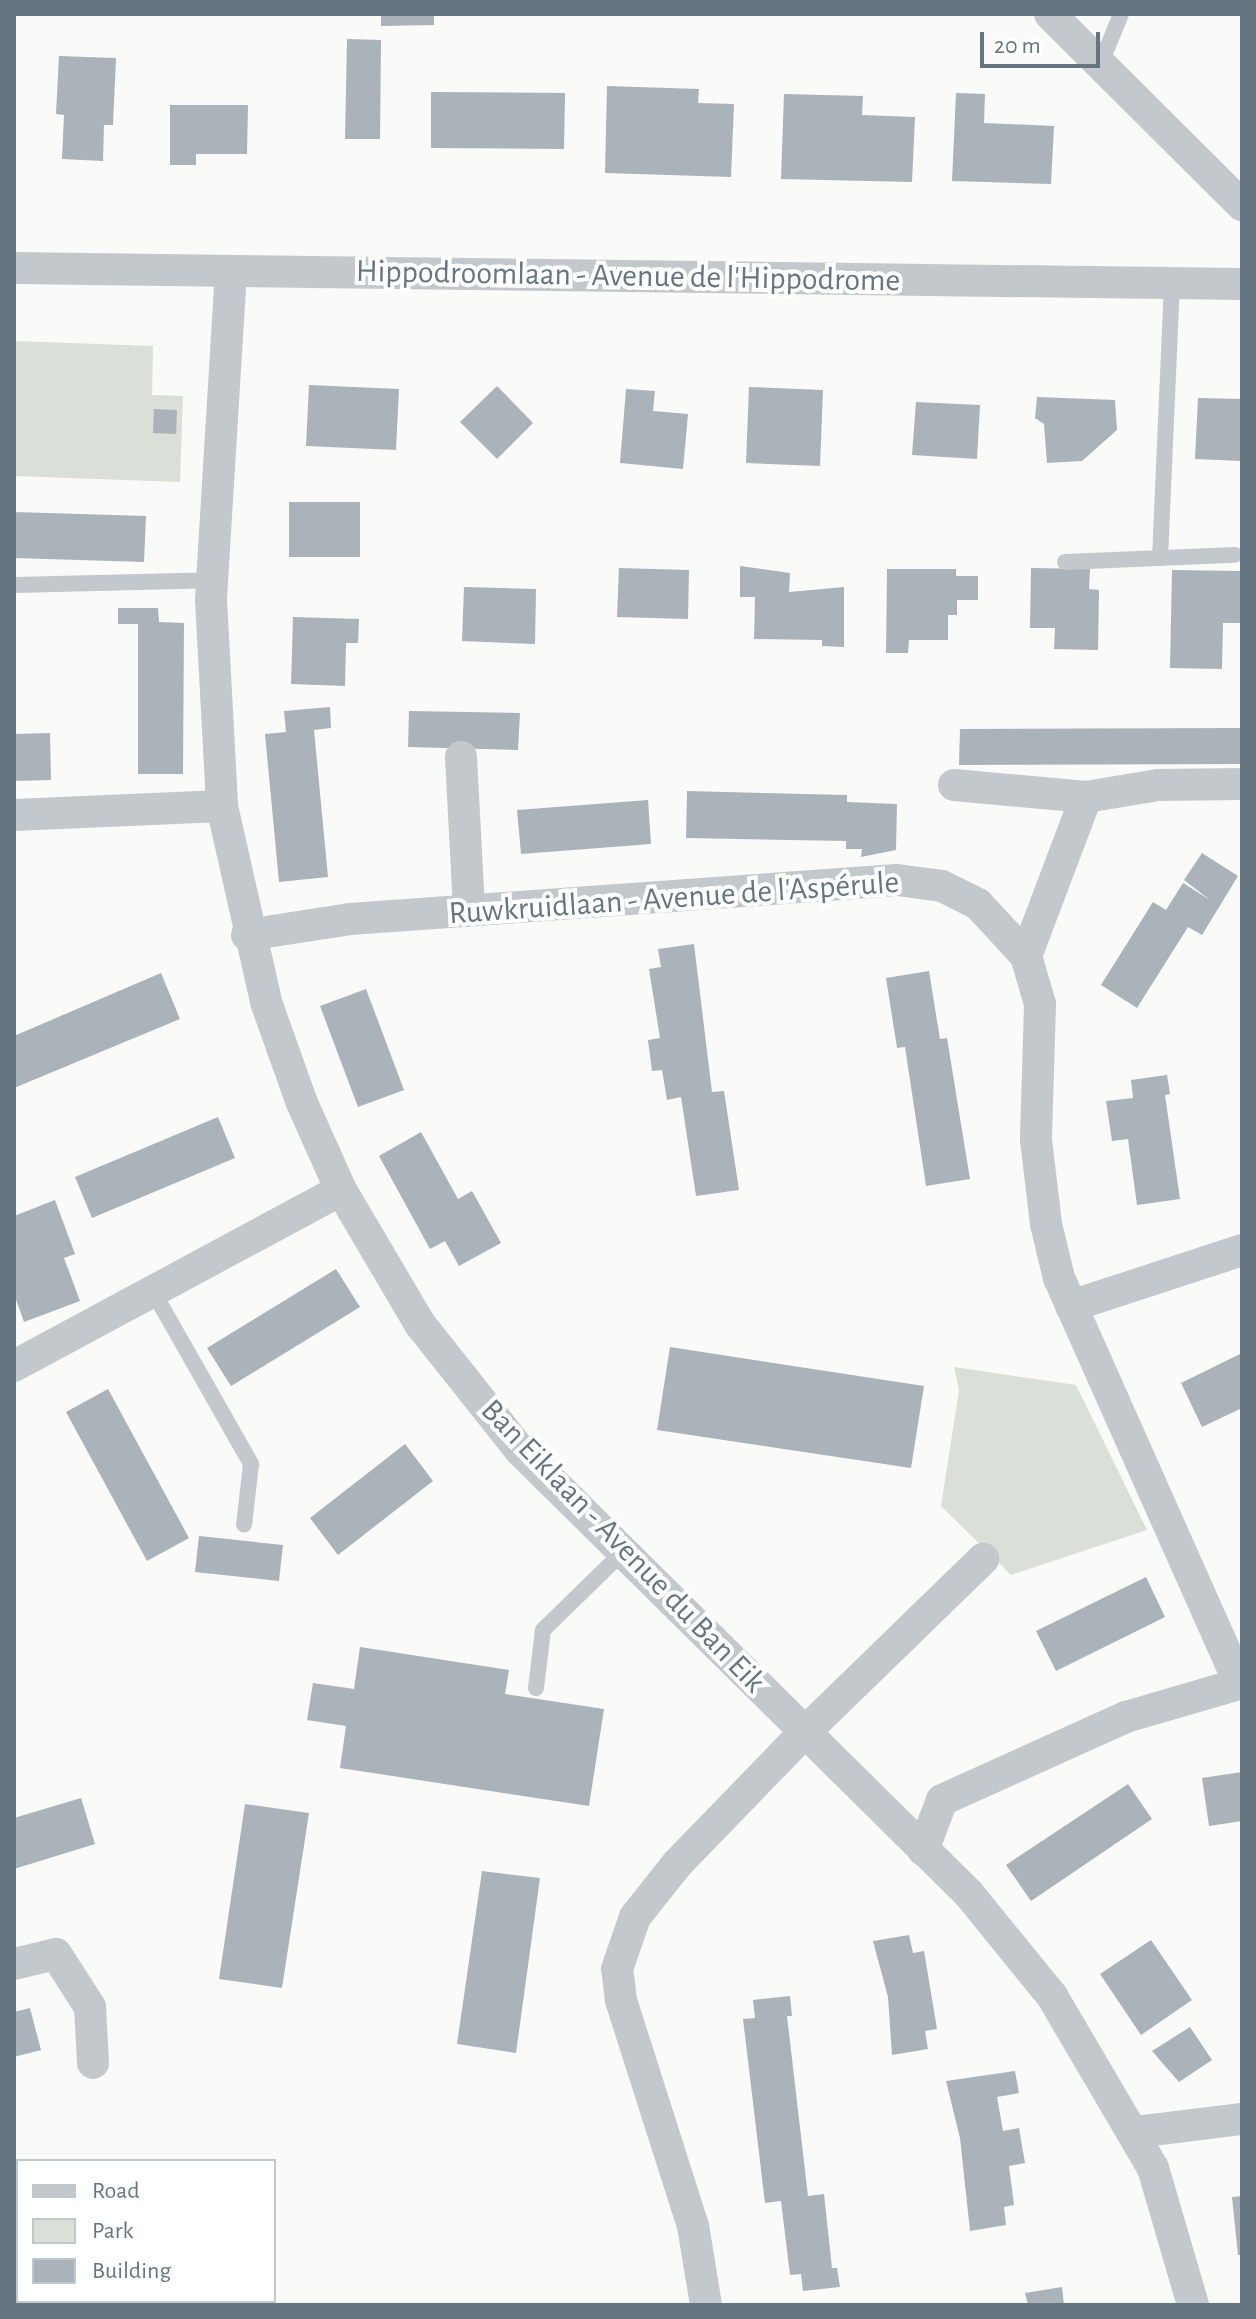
<!DOCTYPE html>
<html>
<head>
<meta charset="utf-8">
<style>
	body { margin:0 }
	#map { position:relative; width:1256px; height:2319px; overflow:hidden; background:#fafaf8; font-family:"Alegreya Sans",sans-serif }
	div>[style] { position:absolute }
	.green>* { inset:0; background:#dadfd7 }
	.building>* { inset:0; background:#aab3b9 }
	.service>* { height:16px; margin:-8px; padding:0 8px; transform-origin:8px; border-radius:8px; background:#c3c8cc }
	.minor>* { height:32px; margin:-16px; padding:0 16px; transform-origin:16px; border-radius:16px; background:#c3c8cc }
	span { translate:-50% -50%; white-space:nowrap; text-align:center; line-height:1.15; -webkit-text-stroke:8px #fff; paint-order:stroke }
	.street-label { font-size:32px; color:#657683 }
	.frame { position:absolute; inset:0; border:16px solid #657683; pointer-events:none }
	.legend { position:absolute; left:16px; top:2159px; width:260px; height:144px; box-sizing:border-box; background:#fff; border:2px solid #c1c8cd; margin:0; padding:10px 14px; list-style:none; font-size:24px; color:#657683 }
	.legend li { display:flex; align-items:center; gap:16px; height:40px }
	.legend b { width:40px; border:2px solid #c1c8cd }
	.scale { position:absolute; left:980px; top:32px; width:120px; height:36px; box-sizing:border-box; border:4px solid #657683; border-top:0; padding-left:10px; font-size:24px; line-height:28px; white-space:nowrap; color:#657683; -webkit-text-stroke:6px #fff; paint-order:stroke }
</style>
</head>
<body>
<div id="map">
	<div class="green">
		<div style="clip-path:polygon(14px 341px,153px 346px,152px 395px,183px 396px,180px 482px,14px 476px)"></div>
		<div style="clip-path:polygon(954px 1367px,1076px 1385px,1147px 1530px,1011px 1575px,941px 1506px,959px 1390px)"></div>
	</div>
	<div class="building">
		<div style="clip-path:polygon(381px 14px,434px 14px,434px 25px,381px 26px)"></div>
		<div style="clip-path:polygon(347px 39px,381px 40px,380px 139px,345px 139px)"></div>
		<div style="clip-path:polygon(59px 56px,116px 58px,113px 125px,104px 125px,103px 161px,62px 159px,64px 115px,56px 114px)"></div>
		<div style="clip-path:polygon(607px 86px,699px 89px,698px 103px,734px 104px,731px 177px,605px 173px)"></div>
		<div style="clip-path:polygon(431px 92px,565px 93px,564px 149px,431px 148px)"></div>
		<div style="clip-path:polygon(956px 93px,985px 94px,984px 123px,1054px 126px,1051px 184px,952px 181px)"></div>
		<div style="clip-path:polygon(784px 94px,863px 96px,862px 115px,915px 117px,912px 182px,781px 179px)"></div>
		<div style="clip-path:polygon(170px 105px,248px 105px,247px 154px,196px 154px,196px 165px,170px 165px)"></div>
		<div style="clip-path:polygon(309px 385px,399px 389px,396px 450px,306px 446px)"></div>
		<div style="clip-path:polygon(497px 386px,533px 423px,497px 459px,460px 422px)"></div>
		<div style="clip-path:polygon(749px 387px,823px 390px,820px 466px,746px 463px)"></div>
		<div style="clip-path:polygon(626px 389px,655px 391px,653px 411px,688px 414px,683px 469px,620px 463px)"></div>
		<div style="clip-path:polygon(1037px 397px,1115px 400px,1117px 430px,1082px 461px,1047px 463px,1044px 424px,1035px 418px)"></div>
		<div style="clip-path:polygon(1198px 398px,1242px 399px,1242px 461px,1195px 459px)"></div>
		<div style="clip-path:polygon(916px 402px,980px 405px,977px 459px,912px 455px)"></div>
		<div style="clip-path:polygon(154px 409px,177px 410px,176px 434px,153px 433px)"></div>
		<div style="clip-path:polygon(289px 502px,360px 502px,360px 557px,289px 557px)"></div>
		<div style="clip-path:polygon(14px 512px,146px 516px,144px 562px,14px 558px)"></div>
		<div style="clip-path:polygon(740px 566px,790px 573px,789px 592px,844px 587px,844px 647px,822px 646px,822px 640px,754px 639px,755px 597px,740px 597px)"></div>
		<div style="clip-path:polygon(619px 568px,689px 570px,688px 619px,617px 617px)"></div>
		<div style="clip-path:polygon(1031px 568px,1090px 569px,1089px 589px,1099px 590px,1098px 650px,1054px 649px,1055px 628px,1030px 628px)"></div>
		<div style="clip-path:polygon(887px 569px,956px 569px,956px 576px,978px 576px,978px 600px,957px 600px,957px 615px,948px 615px,948px 640px,909px 640px,908px 653px,886px 653px)"></div>
		<div style="clip-path:polygon(1172px 570px,1242px 571px,1242px 623px,1223px 623px,1222px 669px,1170px 668px)"></div>
		<div style="clip-path:polygon(464px 587px,536px 589px,535px 644px,462px 641px)"></div>
		<div style="clip-path:polygon(118px 608px,158px 608px,159px 622px,184px 623px,183px 774px,138px 774px,138px 624px,118px 624px)"></div>
		<div style="clip-path:polygon(293px 617px,359px 619px,358px 643px,346px 643px,345px 686px,291px 684px)"></div>
		<div style="clip-path:polygon(330px 707px,331px 728px,314px 730px,328px 877px,279px 882px,265px 734px,286px 732px,284px 711px)"></div>
		<div style="clip-path:polygon(409px 711px,520px 713px,518px 750px,408px 747px)"></div>
		<div style="clip-path:polygon(1242px 728px,1242px 764px,959px 765px,960px 729px)"></div>
		<div style="clip-path:polygon(50px 733px,51px 780px,14px 781px,14px 734px)"></div>
		<div style="clip-path:polygon(687px 791px,847px 795px,847px 802px,897px 804px,896px 850px,861px 857px,862px 849px,846px 849px,846px 841px,686px 838px)"></div>
		<div style="clip-path:polygon(648px 800px,651px 844px,521px 854px,517px 810px)"></div>
		<div style="clip-path:polygon(1202px 853px,1238px 876px,1202px 935px,1188px 927px,1137px 1008px,1101px 985px,1153px 902px,1166px 910px,1183px 883px,1210px 900px,1184px 880px)"></div>
		<div style="clip-path:polygon(694px 944px,712px 1092px,724px 1091px,739px 1190px,696px 1196px,681px 1097px,667px 1100px,662px 1070px,652px 1071px,648px 1040px,660px 1038px,649px 969px,661px 967px,658px 949px)"></div>
		<div style="clip-path:polygon(929px 971px,940px 1039px,947px 1038px,970px 1179px,926px 1186px,905px 1047px,897px 1048px,886px 978px)"></div>
		<div style="clip-path:polygon(161px 973px,180px 1019px,14px 1088px,14px 1036px)"></div>
		<div style="clip-path:polygon(366px 989px,404px 1090px,358px 1107px,320px 1006px)"></div>
		<div style="clip-path:polygon(1167px 1075px,1170px 1094px,1165px 1095px,1180px 1199px,1137px 1205px,1128px 1139px,1112px 1141px,1106px 1101px,1133px 1098px,1131px 1080px)"></div>
		<div style="clip-path:polygon(218px 1117px,235px 1158px,92px 1218px,75px 1177px)"></div>
		<div style="clip-path:polygon(421px 1132px,458px 1199px,472px 1191px,501px 1243px,459px 1266px,445px 1241px,430px 1249px,379px 1156px)"></div>
		<div style="clip-path:polygon(55px 1200px,75px 1254px,64px 1258px,80px 1301px,24px 1322px,14px 1294px,14px 1216px)"></div>
		<div style="clip-path:polygon(336px 1269px,360px 1307px,231px 1386px,207px 1348px)"></div>
		<div style="clip-path:polygon(670px 1347px,924px 1386px,911px 1468px,657px 1430px)"></div>
		<div style="clip-path:polygon(1242px 1353px,1242px 1408px,1202px 1427px,1181px 1383px)"></div>
		<div style="clip-path:polygon(108px 1389px,189px 1538px,147px 1561px,66px 1412px)"></div>
		<div style="clip-path:polygon(405px 1444px,433px 1481px,338px 1555px,310px 1518px)"></div>
		<div style="clip-path:polygon(199px 1536px,283px 1545px,279px 1581px,195px 1572px)"></div>
		<div style="clip-path:polygon(1146px 1577px,1165px 1617px,1056px 1671px,1036px 1631px)"></div>
		<div style="clip-path:polygon(360px 1647px,509px 1670px,505px 1694px,604px 1709px,589px 1806px,340px 1768px,346px 1726px,307px 1720px,313px 1683px,354px 1689px)"></div>
		<div style="clip-path:polygon(1242px 1772px,1242px 1821px,1209px 1826px,1202px 1778px)"></div>
		<div style="clip-path:polygon(1128px 1784px,1152px 1819px,1031px 1901px,1006px 1865px)"></div>
		<div style="clip-path:polygon(81px 1798px,95px 1844px,14px 1869px,14px 1818px)"></div>
		<div style="clip-path:polygon(245px 1804px,309px 1813px,282px 1988px,219px 1979px)"></div>
		<div style="clip-path:polygon(482px 1871px,540px 1878px,516px 2053px,457px 2044px)"></div>
		<div style="clip-path:polygon(909px 1935px,913px 1953px,924px 1951px,937px 2029px,925px 2031px,928px 2049px,892px 2055px,888px 1997px,873px 1941px)"></div>
		<div style="clip-path:polygon(1151px 1940px,1192px 2000px,1141px 2035px,1100px 1974px)"></div>
		<div style="clip-path:polygon(790px 1996px,792px 2016px,787px 2016px,808px 2196px,824px 2194px,832px 2268px,837px 2268px,840px 2287px,803px 2291px,801px 2274px,790px 2275px,781px 2201px,765px 2203px,743px 2019px,755px 2018px,753px 2000px)"></div>
		<div style="clip-path:polygon(30px 2008px,41px 2050px,14px 2057px,14px 2012px)"></div>
		<div style="clip-path:polygon(1190px 2027px,1212px 2060px,1179px 2082px,1152px 2051px)"></div>
		<div style="clip-path:polygon(1015px 2071px,1019px 2093px,997px 2097px,1003px 2131px,1019px 2128px,1025px 2163px,1009px 2166px,1014px 2205px,1004px 2207px,1006px 2225px,970px 2231px,960px 2138px,946px 2081px)"></div>
		<div style="clip-path:polygon(18px 2191px,18px 2269px,17px 2269px,14px 2192px)"></div>
		<div style="clip-path:polygon(1242px 2196px,1242px 2255px,1238px 2255px,1232px 2197px)"></div>
		<div style="clip-path:polygon(1062px 2287px,1064px 2305px,1028px 2305px,1025px 2293px)"></div>
		<div style="clip-path:polygon(25px 2301px,86px 2301px,87px 2305px,26px 2305px)"></div>
	</div>
	<div class="service">
		<div style="left:1101px;top:63px;width:53px;rotate:-67.8deg"></div>
		<div style="left:1160px;top:558px;width:275px;rotate:-87.5deg"></div>
		<div style="left:1065px;top:562px;width:170px;rotate:-2.4deg"></div>
		<div style="left:14px;top:585px;width:198px;rotate:-1.4deg"></div>
		<div style="left:154px;top:1293px;width:197px;rotate:60.4deg"></div>
		<div style="left:251px;top:1464px;width:61px;rotate:96.5deg"></div>
		<div style="left:536px;top:1688px;width:58px;rotate:-83.1deg"></div>
		<div style="left:543px;top:1630px;width:109px;rotate:-44.3deg"></div>
	</div>
	<div class="minor">
		<div style="left:1050px;top:14px;width:271px;rotate:44.9deg"></div>
		<div style="left:14px;top:268px;width:1228px;rotate:0.75deg"></div>
		<div style="left:231px;top:271px;width:330px;rotate:93.5deg"></div>
		<div style="left:211px;top:600px;width:206px;rotate:86.9deg"></div>
		<div style="left:222px;top:806px;width:201px;rotate:77.3deg"></div>
		<div style="left:266px;top:1002px;width:107px;rotate:70.4deg"></div>
		<div style="left:302px;top:1103px;width:95px;rotate:65.9deg"></div>
		<div style="left:341px;top:1190px;width:156px;rotate:59.5deg"></div>
		<div style="left:420px;top:1324px;width:161px;rotate:51.6deg"></div>
		<div style="left:520px;top:1450px;width:631px;rotate:44.68deg"></div>
		<div style="left:969px;top:1894px;width:132px;rotate:50.9deg"></div>
		<div style="left:1052px;top:1996px;width:199px;rotate:59.6deg"></div>
		<div style="left:1153px;top:2168px;width:143px;rotate:73.7deg"></div>
		<div style="left:461px;top:757px;width:153px;rotate:87deg"></div>
		<div style="left:954px;top:785px;width:133px;rotate:5.2deg"></div>
		<div style="left:1086px;top:797px;width:73px;rotate:-9.5deg"></div>
		<div style="left:1158px;top:785px;width:84px;rotate:-0.7deg"></div>
		<div style="left:14px;top:815px;width:208px;rotate:-2.5deg"></div>
		<div style="left:247px;top:935px;width:104px;rotate:-8.8deg"></div>
		<div style="left:350px;top:919px;width:548px;rotate:-4.08deg"></div>
		<div style="left:897px;top:880px;width:45px;rotate:7.6deg"></div>
		<div style="left:942px;top:886px;width:40px;rotate:26.6deg"></div>
		<div style="left:978px;top:904px;width:71px;rotate:47.3deg"></div>
		<div style="left:1026px;top:956px;width:50px;rotate:73.7deg"></div>
		<div style="left:1040px;top:1004px;width:136px;rotate:91.7deg"></div>
		<div style="left:1036px;top:1140px;width:85px;rotate:83.2deg"></div>
		<div style="left:1046px;top:1224px;width:56px;rotate:76.5deg"></div>
		<div style="left:1059px;top:1278px;width:443px;rotate:66deg"></div>
		<div style="left:1026px;top:956px;width:170px;rotate:-69.3deg"></div>
		<div style="left:1071px;top:1306px;width:180px;rotate:-18.1deg"></div>
		<div style="left:14px;top:1366px;width:371px;rotate:-28.3deg"></div>
		<div style="left:923px;top:1850px;width:53px;rotate:-69.2deg"></div>
		<div style="left:942px;top:1800px;width:202px;rotate:-24.3deg"></div>
		<div style="left:1126px;top:1717px;width:121px;rotate:-16.3deg"></div>
		<div style="left:14px;top:1964px;width:43px;rotate:-13.4deg"></div>
		<div style="left:56px;top:1954px;width:63px;rotate:57.3deg"></div>
		<div style="left:90px;top:2007px;width:56px;rotate:86.9deg"></div>
		<div style="left:1136px;top:2132px;width:107px;rotate:-7deg"></div>
		<div style="left:706px;top:2305px;width:80px;rotate:-99.3deg"></div>
		<div style="left:693px;top:2226px;width:237px;rotate:-107.7deg"></div>
		<div style="left:621px;top:2000px;width:31px;rotate:-97deg"></div>
		<div style="left:617px;top:1969px;width:55px;rotate:-70.9deg"></div>
		<div style="left:635px;top:1917px;width:68px;rotate:-51.6deg"></div>
		<div style="left:677px;top:1864px;width:182px;rotate:-45.9deg"></div>
		<div style="left:804px;top:1733px;width:250px;rotate:-44.2deg"></div>
	</div>
	<div class="street-label">
		<span style="left:628px;top:276px;rotate:1deg">Hippodroomlaan - Avenue de l'Hippodrome</span>
		<span style="left:674px;top:898px;rotate:-4deg">Ruwkruidlaan - Avenue de l'Aspérule</span>
		<span style="left:623px;top:1546px;rotate:46deg">Ban Eiklaan - Avenue du Ban Eik</span>
	</div>
	<div class="frame"></div>
	<ul class="legend">
	<li><b style="height:10px;background:#c3c8cc"></b>Road</li>
	<li><b style="height:22px;background:#dadfd7"></b>Park</li>
	<li><b style="height:22px;background:#aab3b9"></b>Building</li>
	</ul>
	<div class="scale">20 m</div>
</div>
</body>
</html>
